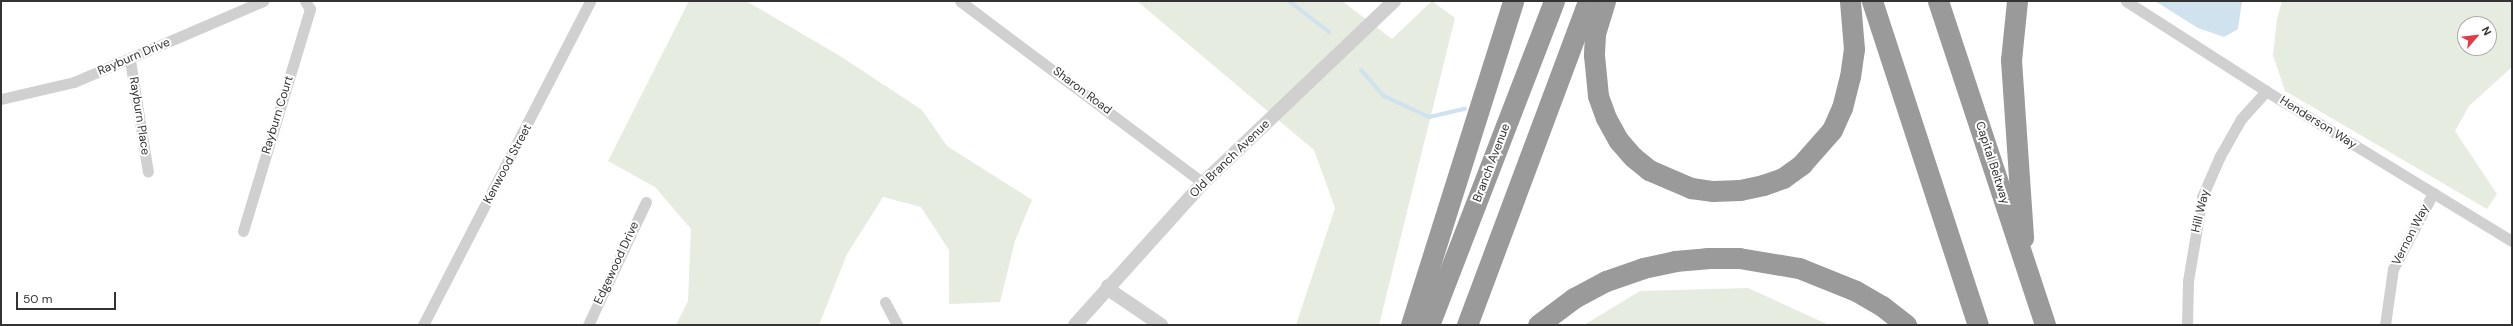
<!DOCTYPE html>
<html>
<head>
<meta charset="utf-8">
<style>
	body { margin:0 }
	#map { position:relative; width:2513px; height:326px; overflow:hidden; background:#fff; font-family:"DM Sans",sans-serif }
	div>[style] { position:absolute }
	.green>* { inset:0; background:#e6ecdf }
	.water>* { inset:0; background:#cfe2ee }
	.stream>* { height:4px; margin:-2px; padding:0 2px; transform-origin:2px; border-radius:2px; background:#cfe2ee }
	.minor>* { height:11px; margin:-5.5px; padding:0 5.5px; transform-origin:5.5px; border-radius:5.5px; background:#d0d0d0 }
	.tertiary>* { height:14px; margin:-7px; padding:0 7px; transform-origin:7px; border-radius:7px; background:#d0d0d0 }
	.motorway>* { height:21px; margin:-10.5px; padding:0 10.5px; transform-origin:10.5px; border-radius:10.5px; background:#9a9a9a }
	span { translate:-50% -50%; white-space:nowrap; text-align:center; line-height:1.15; -webkit-text-stroke:4px #fff; paint-order:stroke }
	.street-label { font-size:12px; color:#333 }
	.frame { position:absolute; inset:0; border:2px solid #333; pointer-events:none }
	.north { position:absolute; left:2457px; top:16px; width:40px; height:40px; box-sizing:border-box; background:#fff; border:1px solid #adadad; border-radius:50%; rotate:62deg; font-size:11px; font-weight:700; line-height:16px; text-align:center; color:#333 }
	.north::after { content:''; display:block; margin:auto; width:14px; height:18px; background:#e63946; clip-path:polygon(50% 0,100% 100%,50% 72%,0 100%) }
	.scale { position:absolute; left:16px; top:292px; width:100px; height:18px; box-sizing:border-box; border:2px solid #333; border-top:0; padding-left:5px; font-size:12px; line-height:14px; white-space:nowrap; color:#333; -webkit-text-stroke:3px #fff; paint-order:stroke }
</style>
</head>
<body>
<div id="map">
	<div class="green">
		<div style="clip-path:polygon(689px 1px,746px 1px,840px 56px,922px 110px,947px 146px,1032px 200px,1015px 241px,1000px 302px,949px 304px,949px 250px,921px 207px,883px 197px,847px 254px,819px 325px,676px 325px,688px 301px,691px 229px,655px 187px,608px 161px)"></div>
		<div style="clip-path:polygon(1137px 1px,1342px 1px,1392px 39px,1432px 1px,1455px 18px,1379px 325px,1296px 325px,1335px 208px,1314px 150px)"></div>
		<div style="clip-path:polygon(evenodd,2282px 1px,2512px 1px,2512px 67px,2469px 106px,2455px 131px,2497px 194px,2487px 209px,2285px 91px,2273px 55px,2277px 19px,2282px 1px,2465px 24px,2489px 24px,2489px 48px,2465px 48px,2465px 24px)"></div>
		<div style="clip-path:polygon(1748px 288px,1829px 325px,1584px 325px,1640px 291px)"></div>
	</div>
	<div class="water">
		<div style="clip-path:polygon(2155px 1px,2242px 1px,2238px 29px,2224px 37px,2198px 28px)"></div>
	</div>
	<div class="stream">
		<div style="left:1289px;top:1px;width:51px;rotate:37.8deg"></div>
		<div style="left:1361px;top:70px;width:35px;rotate:49deg"></div>
		<div style="left:1384px;top:96px;width:50px;rotate:25deg"></div>
		<div style="left:1429px;top:117px;width:37px;rotate:-13deg"></div>
	</div>
	<div class="minor">
		<div style="left:960px;top:1px;width:304px;rotate:36.8deg"></div>
		<div style="left:2126px;top:1px;width:166px;rotate:32.7deg"></div>
		<div style="left:2266px;top:91px;width:288px;rotate:31.4deg"></div>
		<div style="left:130px;top:60px;width:113px;rotate:80.9deg"></div>
		<div style="left:1px;top:99px;width:75px;rotate:-13.1deg"></div>
		<div style="left:74px;top:82px;width:206px;rotate:-23.2deg"></div>
		<div style="left:243px;top:231px;width:232px;rotate:-73.2deg"></div>
		<div style="left:310px;top:9px;width:9px;rotate:-122deg"></div>
		<div style="left:885px;top:302px;width:26px;rotate:62deg"></div>
		<div style="left:423px;top:325px;width:365px;rotate:-62.7deg"></div>
		<div style="left:588px;top:325px;width:136px;rotate:-64.8deg"></div>
		<div style="left:2187px;top:325px;width:44px;rotate:-88.7deg"></div>
		<div style="left:2188px;top:281px;width:85px;rotate:-80.5deg"></div>
		<div style="left:2202px;top:197px;width:45px;rotate:-66.3deg"></div>
		<div style="left:2220px;top:156px;width:43px;rotate:-60.4deg"></div>
		<div style="left:2241px;top:119px;width:38px;rotate:-48deg"></div>
		<div style="left:2385px;top:325px;width:57px;rotate:-81.9deg"></div>
		<div style="left:2393px;top:269px;width:86px;rotate:-62.2deg"></div>
	</div>
	<div class="tertiary">
		<div style="left:1108px;top:286px;width:9px;rotate:49deg"></div>
		<div style="left:1114px;top:293px;width:57px;rotate:34.2deg"></div>
		<div style="left:1075px;top:325px;width:191px;rotate:-48deg"></div>
		<div style="left:1203px;top:183px;width:264px;rotate:-43.6deg"></div>
	</div>
	<div class="motorway">
		<div style="left:1605px;top:1px;width:34px;rotate:107deg"></div>
		<div style="left:1595px;top:34px;width:21px;rotate:93deg"></div>
		<div style="left:1594px;top:55px;width:41px;rotate:84.4deg"></div>
		<div style="left:1598px;top:96px;width:23px;rotate:70deg"></div>
		<div style="left:1606px;top:118px;width:26px;rotate:61deg"></div>
		<div style="left:1619px;top:141px;width:21px;rotate:49deg"></div>
		<div style="left:1633px;top:157px;width:21px;rotate:39deg"></div>
		<div style="left:1649px;top:170px;width:46px;rotate:23.2deg"></div>
		<div style="left:1691px;top:188px;width:22px;rotate:8deg"></div>
		<div style="left:1713px;top:191px;width:27px;rotate:-2deg"></div>
		<div style="left:1740px;top:190px;width:24px;rotate:-12deg"></div>
		<div style="left:1763px;top:185px;width:21px;rotate:-19deg"></div>
		<div style="left:1783px;top:178px;width:24px;rotate:-36deg"></div>
		<div style="left:1802px;top:164px;width:45px;rotate:-48.6deg"></div>
		<div style="left:1832px;top:130px;width:24px;rotate:-66deg"></div>
		<div style="left:1842px;top:108px;width:32px;rotate:-76deg"></div>
		<div style="left:1850px;top:77px;width:28px;rotate:-82deg"></div>
		<div style="left:1854px;top:49px;width:48px;rotate:-94.8deg"></div>
		<div style="left:1872px;top:1px;width:341px;rotate:71.9deg"></div>
		<div style="left:1938px;top:1px;width:341px;rotate:71.7deg"></div>
		<div style="left:2017px;top:1px;width:59px;rotate:95.8deg"></div>
		<div style="left:2011px;top:60px;width:178px;rotate:86.1deg"></div>
		<div style="left:1411px;top:325px;width:340px;rotate:-72.5deg"></div>
		<div style="left:1429px;top:325px;width:347px;rotate:-68.9deg"></div>
		<div style="left:1467px;top:325px;width:346px;rotate:-69.5deg"></div>
		<div style="left:1538px;top:325px;width:45px;rotate:-36.9deg"></div>
		<div style="left:1574px;top:298px;width:36px;rotate:-28deg"></div>
		<div style="left:1606px;top:281px;width:39px;rotate:-19deg"></div>
		<div style="left:1643px;top:268px;width:33px;rotate:-12deg"></div>
		<div style="left:1675px;top:261px;width:32px;rotate:-5deg"></div>
		<div style="left:1707px;top:258px;width:32px"></div>
		<div style="left:1739px;top:258px;width:61px;rotate:9.5deg"></div>
		<div style="left:1799px;top:268px;width:61px;rotate:22deg"></div>
		<div style="left:1856px;top:291px;width:30px;rotate:30deg"></div>
		<div style="left:1882px;top:306px;width:31px;rotate:38deg"></div>
	</div>
	<div class="street-label">
		<span style="left:134px;top:57px;rotate:-23deg">Rayburn Drive</span>
		<span style="left:1082px;top:91px;rotate:37deg">Sharon Road</span>
		<span style="left:278px;top:115px;rotate:-73deg">Rayburn Court</span>
		<span style="left:139px;top:116px;rotate:81deg">Rayburn Place</span>
		<span style="left:2318px;top:123px;rotate:32deg">Henderson Way</span>
		<span style="left:1230px;top:159px;rotate:-44deg">Old Branch Avenue</span>
		<span style="left:1492px;top:163px;rotate:-69deg">Branch Avenue</span>
		<span style="left:1992px;top:163px;rotate:72deg">Capital Beltway</span>
		<span style="left:508px;top:164px;rotate:-62deg">Kenwood Street</span>
		<span style="left:2201px;top:211px;rotate:-77deg">Hill Way</span>
		<span style="left:2411px;top:235px;rotate:-63deg">Vernon Way</span>
		<span style="left:617px;top:263px;rotate:-65deg">Edgewood Drive</span>
	</div>
	<div class="frame"></div>
	<div class="north">N</div>
	<div class="scale">50 m</div>
</div>
</body>
</html>
